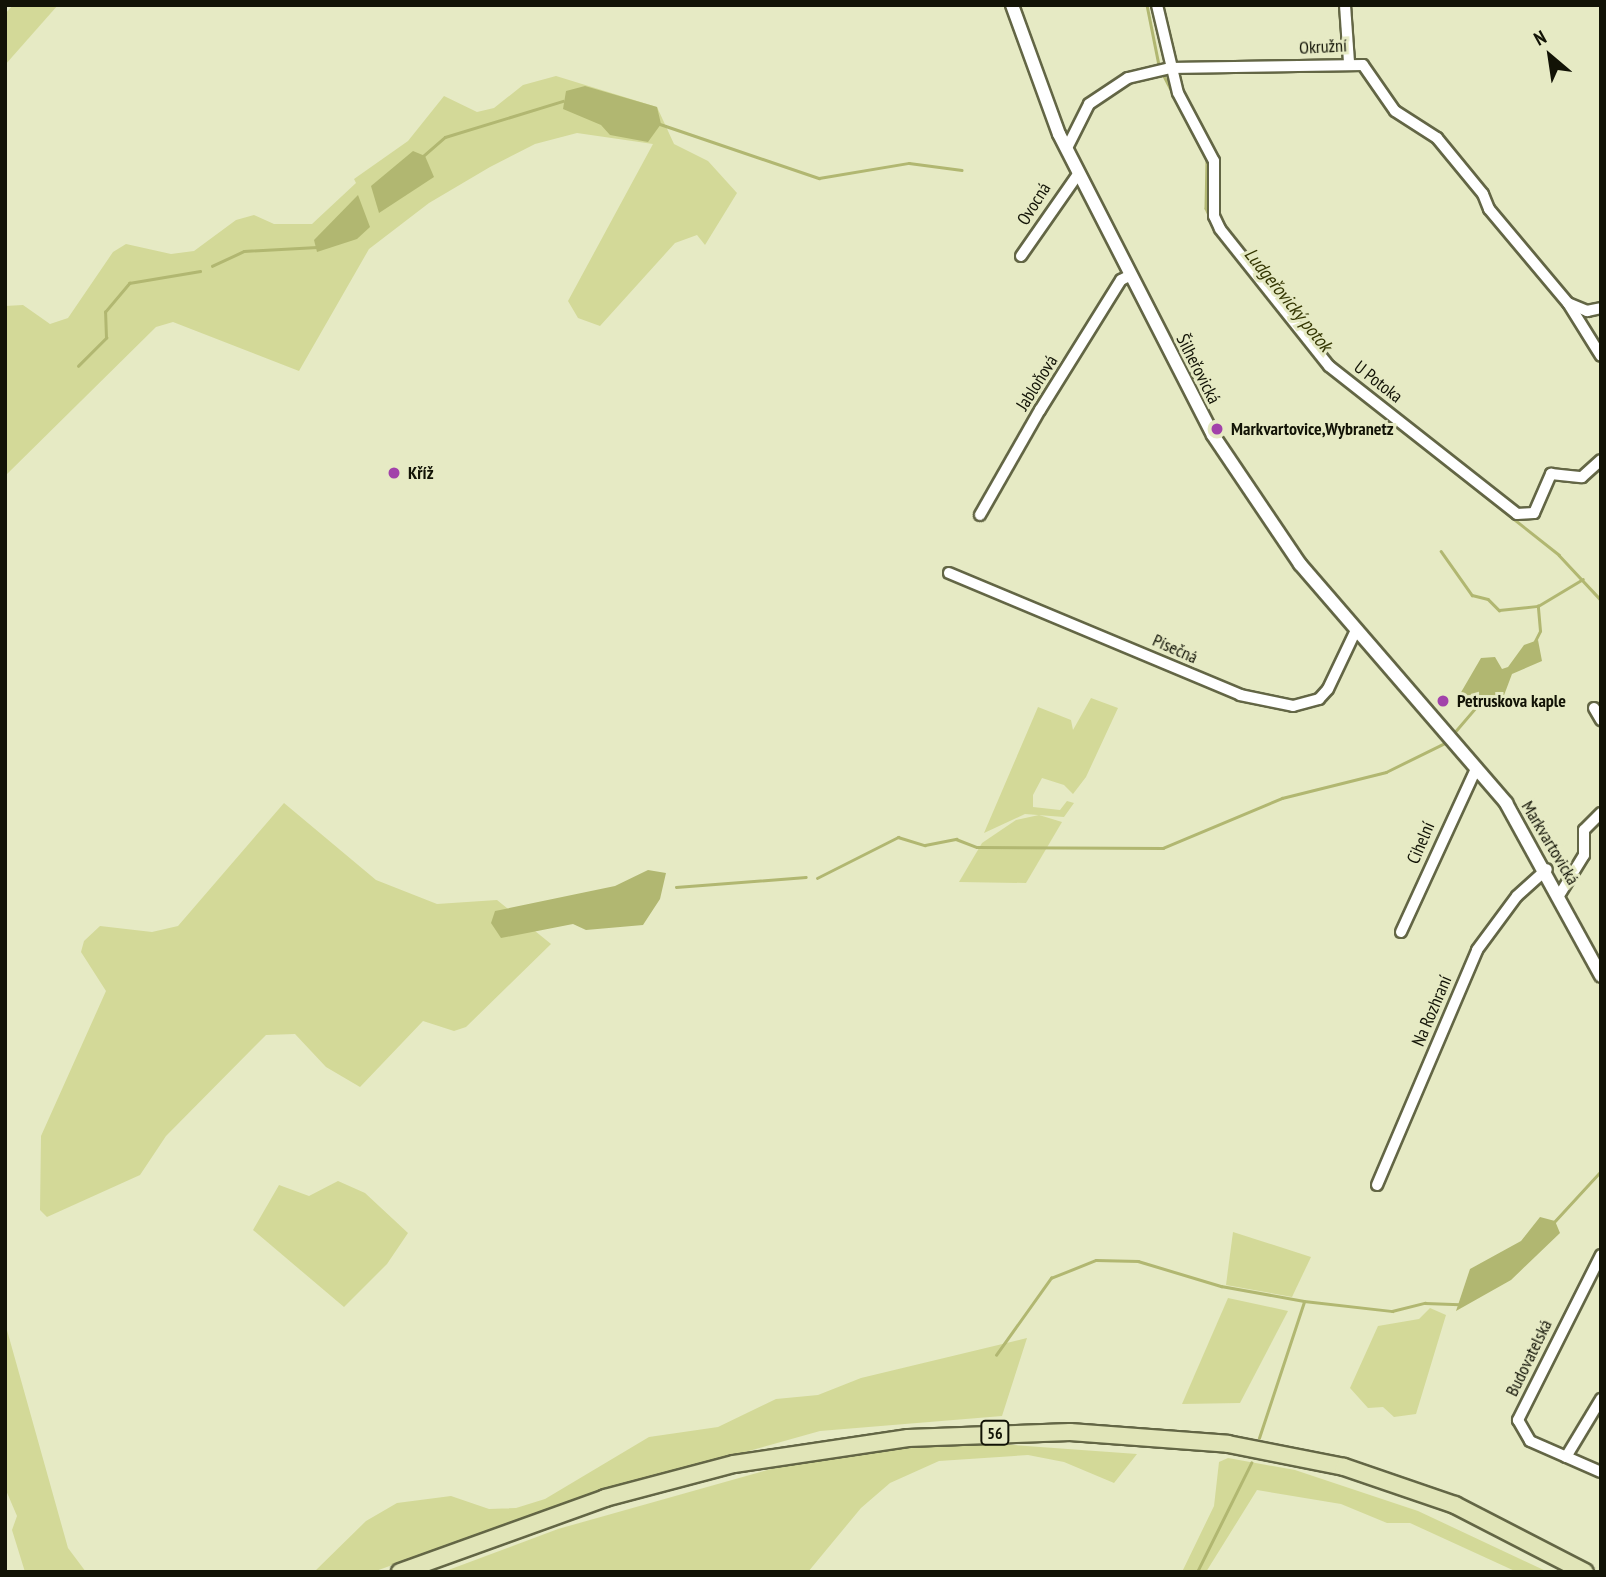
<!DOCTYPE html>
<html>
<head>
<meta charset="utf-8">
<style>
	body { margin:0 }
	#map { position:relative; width:1606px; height:1577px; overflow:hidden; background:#e6eac4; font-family:"PT Sans Narrow",sans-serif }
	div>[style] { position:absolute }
	.green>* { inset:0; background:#d3d998 }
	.water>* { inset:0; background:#b1b771 }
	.stream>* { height:2.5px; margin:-1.25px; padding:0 1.25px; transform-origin:1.25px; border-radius:1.25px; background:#b1b771 }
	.roads { filter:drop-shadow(2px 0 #636645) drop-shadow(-2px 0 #636645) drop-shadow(0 2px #636645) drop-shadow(0 -2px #636645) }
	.minor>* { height:10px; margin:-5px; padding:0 5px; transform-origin:5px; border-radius:5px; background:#fff }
	.tertiary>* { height:12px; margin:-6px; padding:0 6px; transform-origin:6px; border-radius:6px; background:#fff }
	.primary>* { height:16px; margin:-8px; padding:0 8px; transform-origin:8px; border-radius:8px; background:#e1e5b8 }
	.dots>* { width:19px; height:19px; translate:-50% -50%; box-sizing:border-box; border:4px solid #e6eac4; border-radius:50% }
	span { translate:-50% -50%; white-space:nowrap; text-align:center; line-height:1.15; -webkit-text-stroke:6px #e6eac4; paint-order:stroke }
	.shield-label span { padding:2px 5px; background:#e6eac4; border:2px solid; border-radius:5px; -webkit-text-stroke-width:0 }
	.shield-label { font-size:16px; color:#121306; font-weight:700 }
	.street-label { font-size:18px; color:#121306 }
	.poi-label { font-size:18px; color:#121306; font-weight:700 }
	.left { translate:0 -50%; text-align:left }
	.water-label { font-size:19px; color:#333500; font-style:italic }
	.frame { position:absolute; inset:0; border:7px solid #121306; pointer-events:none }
	.north { position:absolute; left:1515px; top:21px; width:70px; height:70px; -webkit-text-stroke:5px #e6eac4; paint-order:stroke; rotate:331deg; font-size:19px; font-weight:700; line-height:28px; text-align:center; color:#121306 }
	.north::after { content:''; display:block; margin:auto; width:24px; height:32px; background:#121306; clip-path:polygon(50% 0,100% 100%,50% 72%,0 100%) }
</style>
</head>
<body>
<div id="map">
	<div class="green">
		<div style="clip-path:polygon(13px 5px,58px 5px,5px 65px,5px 14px)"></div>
		<div style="clip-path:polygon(556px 76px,657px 107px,674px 144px,708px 161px,737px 193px,705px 245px,697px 235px,675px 243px,600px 326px,578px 318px,568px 301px,653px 144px,577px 133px,535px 144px,490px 167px,429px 203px,369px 249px,299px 371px,173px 322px,156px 327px,5px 476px,5px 306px,23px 305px,50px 324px,68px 318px,113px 252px,126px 244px,171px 254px,194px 251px,236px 220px,254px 215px,274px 224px,312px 224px,356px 183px,354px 179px,408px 141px,444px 96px,477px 112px,494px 108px,523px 85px)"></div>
		<div style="clip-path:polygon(1091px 698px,1118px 708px,1086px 777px,1073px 794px,1064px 785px,1042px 778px,1033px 795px,1033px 807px,1060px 810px,1067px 801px,1074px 803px,1064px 817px,1025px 814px,984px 833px,1038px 707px,1071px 720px,1073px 730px)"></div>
		<div style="clip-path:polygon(284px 803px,376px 880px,437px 904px,497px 900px,551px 944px,466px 1027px,454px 1031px,423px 1021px,360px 1087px,326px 1067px,295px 1034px,266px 1035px,166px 1136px,140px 1175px,47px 1217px,40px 1210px,41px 1136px,106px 991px,81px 952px,84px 941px,100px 926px,152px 932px,178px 926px)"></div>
		<div style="clip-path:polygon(1039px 815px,1062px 822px,1026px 883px,959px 882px,982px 843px,1016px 820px)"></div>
		<div style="clip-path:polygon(338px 1181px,365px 1193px,408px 1233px,387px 1264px,344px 1307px,253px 1230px,279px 1185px,309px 1196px)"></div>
		<div style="clip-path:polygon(1233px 1232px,1311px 1257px,1292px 1297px,1226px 1285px)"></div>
		<div style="clip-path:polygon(1228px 1298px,1288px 1311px,1240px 1403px,1182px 1404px)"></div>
		<div style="clip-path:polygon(1430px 1308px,1446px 1315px,1416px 1414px,1394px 1417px,1383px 1407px,1368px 1408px,1350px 1388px,1378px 1326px,1419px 1319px)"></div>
		<div style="clip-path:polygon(5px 1323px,68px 1548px,86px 1572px,25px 1572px,12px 1530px,17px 1516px,5px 1488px)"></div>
		<div style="clip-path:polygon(1027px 1338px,1002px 1416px,820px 1431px,570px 1501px,373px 1572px,314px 1572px,366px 1521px,397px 1503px,451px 1496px,489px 1509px,516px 1508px,545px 1499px,649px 1437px,718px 1427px,776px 1399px,818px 1395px,861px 1378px)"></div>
		<div style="clip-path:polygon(973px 1442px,1137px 1454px,1114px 1483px,1064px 1462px,1028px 1455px,939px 1461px,890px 1483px,861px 1508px,808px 1572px,443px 1572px,558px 1529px,817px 1456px)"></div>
		<div style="clip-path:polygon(1228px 1458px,1295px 1470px,1418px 1511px,1548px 1572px,1517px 1572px,1410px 1523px,1387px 1523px,1341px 1504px,1257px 1490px,1206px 1572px,1182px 1572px,1214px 1506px,1219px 1462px)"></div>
	</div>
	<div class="water">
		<div style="clip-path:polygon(585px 86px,657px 107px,661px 124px,648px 142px,610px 135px,601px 125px,563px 109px,566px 91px)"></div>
		<div style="clip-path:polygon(413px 151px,425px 156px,434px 177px,379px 213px,371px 186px)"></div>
		<div style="clip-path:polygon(358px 195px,370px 227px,357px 239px,317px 252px,314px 240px)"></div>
		<div style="clip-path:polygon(1538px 640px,1542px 661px,1512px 674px,1503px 698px,1461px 702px,1460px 694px,1481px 658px,1495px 657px,1502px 669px,1508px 667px,1524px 645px)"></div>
		<div style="clip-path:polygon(648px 870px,666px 873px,660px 899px,643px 925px,586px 930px,573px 924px,501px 938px,491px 923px,495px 911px,615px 886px)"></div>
		<div style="clip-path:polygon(1540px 1217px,1555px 1221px,1560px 1233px,1511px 1280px,1456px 1311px,1470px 1269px,1521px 1241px)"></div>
	</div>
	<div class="stream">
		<div style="left:1147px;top:5px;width:61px;rotate:78.7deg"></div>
		<div style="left:1163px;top:74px;width:97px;rotate:62.9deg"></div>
		<div style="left:1207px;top:160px;width:48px;rotate:91.2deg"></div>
		<div style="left:1206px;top:208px;width:23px;rotate:67deg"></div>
		<div style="left:660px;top:124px;width:168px;rotate:18.8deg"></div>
		<div style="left:819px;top:178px;width:91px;rotate:-9.5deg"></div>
		<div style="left:909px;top:163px;width:53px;rotate:7.5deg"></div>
		<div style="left:422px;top:157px;width:30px;rotate:-41deg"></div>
		<div style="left:445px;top:137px;width:123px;rotate:-17deg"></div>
		<div style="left:1227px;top:246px;width:151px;rotate:51.5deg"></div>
		<div style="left:212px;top:266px;width:35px;rotate:-25deg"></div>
		<div style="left:244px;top:251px;width:73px;rotate:-3.1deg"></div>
		<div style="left:78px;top:366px;width:40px;rotate:-45deg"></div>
		<div style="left:106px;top:338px;width:26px;rotate:-92deg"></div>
		<div style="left:105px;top:312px;width:38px;rotate:-50deg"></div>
		<div style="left:129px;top:283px;width:72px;rotate:-9.6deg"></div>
		<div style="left:1360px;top:397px;width:254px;rotate:38.4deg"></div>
		<div style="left:1559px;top:555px;width:62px;rotate:47deg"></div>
		<div style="left:1441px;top:551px;width:54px;rotate:54.8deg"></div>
		<div style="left:1472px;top:595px;width:16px;rotate:14deg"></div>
		<div style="left:1488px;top:599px;width:16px;rotate:45deg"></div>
		<div style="left:1499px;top:610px;width:39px;rotate:-6deg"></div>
		<div style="left:1534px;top:643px;width:13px;rotate:-63deg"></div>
		<div style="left:1540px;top:631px;width:25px;rotate:-95deg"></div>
		<div style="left:1538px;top:606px;width:52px;rotate:-31deg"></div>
		<div style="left:1453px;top:734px;width:46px;rotate:-49.4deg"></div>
		<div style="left:817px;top:878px;width:91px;rotate:-26.8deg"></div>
		<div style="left:898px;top:837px;width:28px;rotate:17deg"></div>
		<div style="left:925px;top:845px;width:32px;rotate:-11deg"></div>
		<div style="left:956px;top:839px;width:22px;rotate:21deg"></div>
		<div style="left:977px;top:847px;width:186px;rotate:0.3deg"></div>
		<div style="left:1163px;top:848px;width:129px;rotate:-22.8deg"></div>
		<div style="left:1282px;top:798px;width:107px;rotate:-14deg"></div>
		<div style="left:1386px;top:772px;width:66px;rotate:-26.2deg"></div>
		<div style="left:676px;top:887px;width:130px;rotate:-4.4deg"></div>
		<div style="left:1554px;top:1222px;width:69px;rotate:-47.3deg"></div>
		<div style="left:996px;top:1355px;width:95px;rotate:-54.5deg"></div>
		<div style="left:1051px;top:1278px;width:48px;rotate:-21.8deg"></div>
		<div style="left:1096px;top:1260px;width:42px;rotate:1.4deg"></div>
		<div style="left:1138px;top:1261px;width:87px;rotate:16.8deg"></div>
		<div style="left:1221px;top:1286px;width:84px;rotate:10.2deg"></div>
		<div style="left:1304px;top:1301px;width:89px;rotate:6.5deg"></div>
		<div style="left:1392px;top:1311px;width:34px;rotate:-14deg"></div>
		<div style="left:1425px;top:1303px;width:34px;rotate:2deg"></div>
		<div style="left:1259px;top:1438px;width:143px;rotate:-71.7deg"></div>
		<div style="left:1197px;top:1572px;width:122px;rotate:-63.6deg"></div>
	</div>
	<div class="roads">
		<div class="minor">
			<div style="left:1157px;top:5px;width:90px;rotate:76.6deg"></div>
			<div style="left:1178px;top:93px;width:77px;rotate:62.1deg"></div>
			<div style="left:1214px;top:161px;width:55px;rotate:90deg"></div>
			<div style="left:1214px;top:216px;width:14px;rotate:65deg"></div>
			<div style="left:1220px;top:229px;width:175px;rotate:51.5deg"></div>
			<div style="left:1329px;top:366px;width:239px;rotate:38.2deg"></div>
			<div style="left:1517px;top:514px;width:17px;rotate:-3deg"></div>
			<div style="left:1534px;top:513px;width:43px;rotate:-66.4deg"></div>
			<div style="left:1551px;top:474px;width:31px;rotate:6deg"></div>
			<div style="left:1582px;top:477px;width:25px;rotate:-42deg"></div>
			<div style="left:1345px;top:5px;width:57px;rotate:86deg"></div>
			<div style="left:1067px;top:148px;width:49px;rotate:-63.4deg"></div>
			<div style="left:1089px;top:104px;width:47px;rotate:-33.7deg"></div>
			<div style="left:1128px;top:78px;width:43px;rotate:-13.4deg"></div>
			<div style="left:1170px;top:68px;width:193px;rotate:-0.9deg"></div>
			<div style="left:1363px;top:65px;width:56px;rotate:55.2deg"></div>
			<div style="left:1395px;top:111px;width:50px;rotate:32.7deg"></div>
			<div style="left:1437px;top:138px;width:72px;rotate:50.6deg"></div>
			<div style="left:1483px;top:194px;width:16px;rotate:68deg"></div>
			<div style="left:1489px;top:209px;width:123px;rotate:50deg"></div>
			<div style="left:1568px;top:303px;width:62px;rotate:58.1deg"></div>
			<div style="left:1021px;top:256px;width:101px;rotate:-55.1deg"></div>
			<div style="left:1568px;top:303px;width:21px;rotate:23deg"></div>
			<div style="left:1587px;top:311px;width:14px;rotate:-12deg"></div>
			<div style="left:980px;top:515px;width:121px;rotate:-60.3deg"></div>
			<div style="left:1040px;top:410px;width:153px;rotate:-58.1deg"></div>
			<div style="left:1121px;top:280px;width:11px;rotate:-27deg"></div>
			<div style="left:949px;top:573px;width:316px;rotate:22.7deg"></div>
			<div style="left:1240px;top:695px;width:54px;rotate:11.7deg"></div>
			<div style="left:1293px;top:706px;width:27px;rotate:-15deg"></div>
			<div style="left:1319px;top:699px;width:13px;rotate:-48deg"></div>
			<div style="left:1328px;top:689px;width:65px;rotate:-64.6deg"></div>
			<div style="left:1594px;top:708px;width:14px;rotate:60deg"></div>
			<div style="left:1560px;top:894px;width:46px;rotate:-58.4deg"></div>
			<div style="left:1584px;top:855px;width:25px;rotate:-90deg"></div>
			<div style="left:1584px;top:830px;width:24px;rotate:-45deg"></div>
			<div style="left:1401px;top:932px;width:179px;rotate:-65.3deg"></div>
			<div style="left:1377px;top:1185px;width:255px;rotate:-66.9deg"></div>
			<div style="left:1477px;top:950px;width:67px;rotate:-53.5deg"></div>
			<div style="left:1517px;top:896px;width:40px;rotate:-42deg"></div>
			<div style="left:1601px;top:1255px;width:185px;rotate:116.7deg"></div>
			<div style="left:1518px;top:1420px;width:24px;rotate:60deg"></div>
			<div style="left:1530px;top:1441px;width:77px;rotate:23.6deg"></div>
			<div style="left:1566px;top:1457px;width:68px;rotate:-58.9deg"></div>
		</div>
		<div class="tertiary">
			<div style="left:1012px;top:5px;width:137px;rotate:70deg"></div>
			<div style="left:1059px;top:134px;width:338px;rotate:62.9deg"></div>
			<div style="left:1213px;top:435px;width:156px;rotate:56deg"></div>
			<div style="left:1300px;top:564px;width:316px;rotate:49.2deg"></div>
			<div style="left:1506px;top:803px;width:197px;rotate:61.2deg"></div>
		</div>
		<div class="primary">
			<div style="left:400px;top:1572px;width:218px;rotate:-19.8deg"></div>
			<div style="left:605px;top:1498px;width:133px;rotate:-14.8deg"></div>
			<div style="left:734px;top:1464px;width:176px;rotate:-8.5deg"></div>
			<div style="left:908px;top:1438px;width:162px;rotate:-2.1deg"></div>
			<div style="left:1070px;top:1432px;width:158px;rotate:4.3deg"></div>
			<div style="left:1228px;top:1444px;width:118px;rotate:11.2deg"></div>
			<div style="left:1344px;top:1467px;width:117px;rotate:18.9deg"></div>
			<div style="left:1455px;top:1505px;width:146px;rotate:27.3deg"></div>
		</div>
	</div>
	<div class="dots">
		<div style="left:1217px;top:429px;background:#a242aa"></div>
		<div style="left:394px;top:473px;background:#a242aa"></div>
		<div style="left:1443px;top:701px;background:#a242aa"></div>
	</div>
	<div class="shield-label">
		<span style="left:995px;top:1433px">56</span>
	</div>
	<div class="street-label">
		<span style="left:1323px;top:47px;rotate:-3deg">Okružní</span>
		<span style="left:1034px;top:204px;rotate:-58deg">Ovocná</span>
		<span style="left:1198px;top:369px;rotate:63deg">Šilheřovická</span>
		<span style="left:1378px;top:382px;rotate:38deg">U Potoka</span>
		<span style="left:1037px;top:383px;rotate:-58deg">Jabloňová</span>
		<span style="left:1175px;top:649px;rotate:24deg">Písečná</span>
		<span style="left:1421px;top:843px;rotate:-67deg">Cihelní</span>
		<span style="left:1550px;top:843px;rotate:59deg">Markvartovická</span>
		<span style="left:1432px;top:1011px;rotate:-67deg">Na Rozhraní</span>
		<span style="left:1529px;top:1358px;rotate:-64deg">Budovatelská</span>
	</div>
	<div class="poi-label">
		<span class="left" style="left:1231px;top:429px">Markvartovice,Wybranetz</span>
		<span class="left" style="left:408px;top:473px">Kříž</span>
		<span class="left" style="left:1457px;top:701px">Petruskova kaple</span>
	</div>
	<div class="water-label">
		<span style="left:1288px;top:300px;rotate:51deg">Ludgeřovický potok</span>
	</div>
	<div class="frame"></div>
	<div class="north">N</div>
</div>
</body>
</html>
